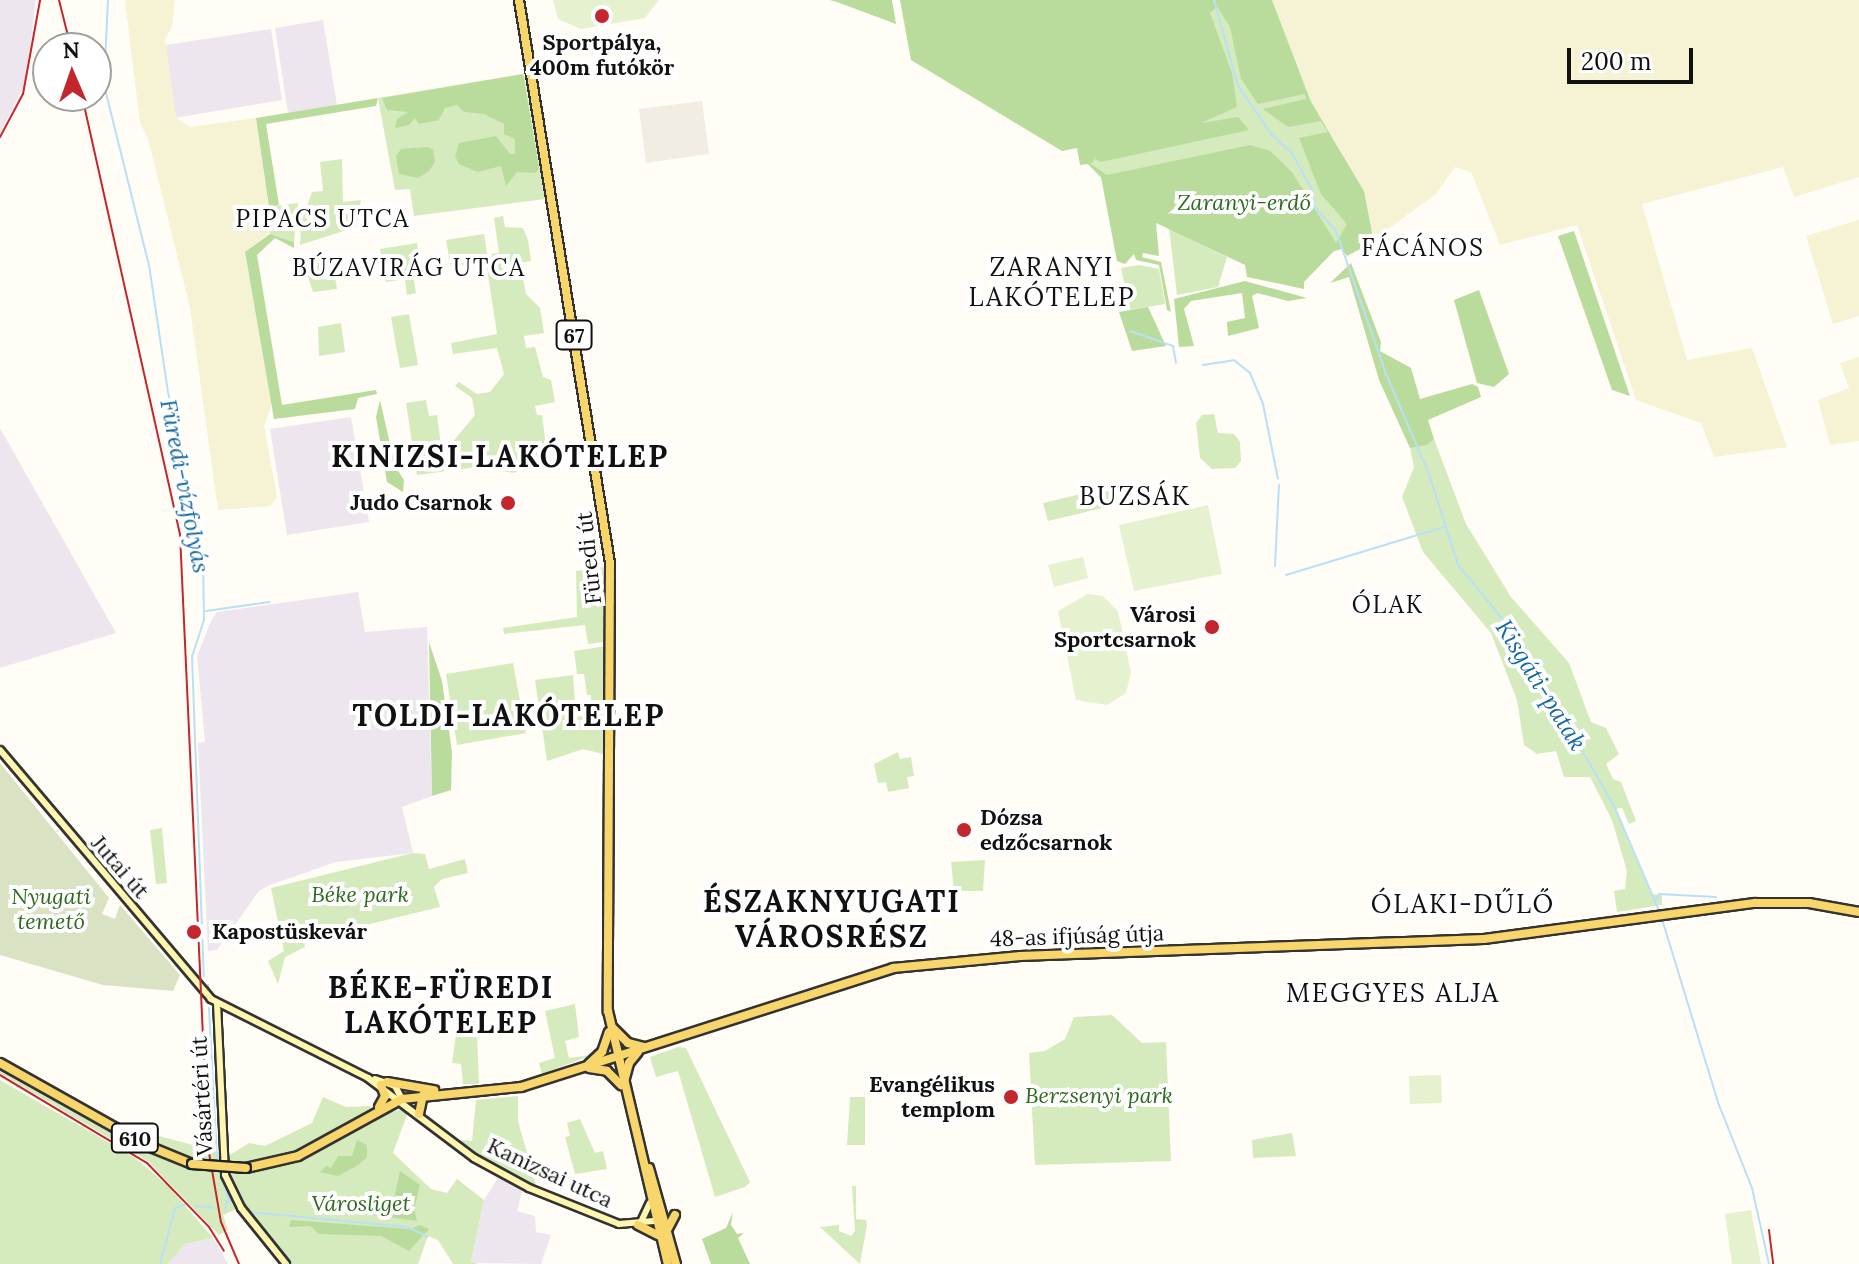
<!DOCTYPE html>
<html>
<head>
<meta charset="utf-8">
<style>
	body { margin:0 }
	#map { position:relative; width:1859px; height:1264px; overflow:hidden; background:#fffdf5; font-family:Lora,serif }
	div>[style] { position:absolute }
	.industrial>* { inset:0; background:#eee6ef }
	.farmland>* { inset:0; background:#f6f3d4 }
	.green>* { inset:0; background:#d5ebbd }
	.forest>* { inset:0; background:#b9dc9c }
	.cemetery>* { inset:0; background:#d9e3c4 }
	.pitch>* { inset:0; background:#e6f2cf }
	.plaza>* { inset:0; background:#f1ede2 }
	.stream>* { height:2px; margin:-1px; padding:0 1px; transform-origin:1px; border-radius:1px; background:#b9e0f7 }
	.roads { filter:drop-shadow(2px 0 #333) drop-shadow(-2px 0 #333) drop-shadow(0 2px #333) drop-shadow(0 -2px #333) }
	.secondary>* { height:6px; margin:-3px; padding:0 3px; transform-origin:3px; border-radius:3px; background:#fff6b0 }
	.primary>* { height:8px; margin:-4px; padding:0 4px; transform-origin:4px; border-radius:4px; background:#f9d66b }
	.rail>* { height:2px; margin:-1px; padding:0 1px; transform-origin:1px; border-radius:1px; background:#c4262e }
	.bridges { filter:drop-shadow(2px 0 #222) drop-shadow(-2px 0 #222) drop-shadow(0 2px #222) drop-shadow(0 -2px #222) }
	.primary-bridge>* { height:8px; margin:-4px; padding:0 4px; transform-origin:4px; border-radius:4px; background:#f9d66b }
	.dots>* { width:22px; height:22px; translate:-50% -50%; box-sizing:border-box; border:4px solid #fff; border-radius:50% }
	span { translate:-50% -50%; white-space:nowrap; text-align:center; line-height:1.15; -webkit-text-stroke:8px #fff; paint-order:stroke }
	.shield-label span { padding:2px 6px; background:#fff; border:2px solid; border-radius:6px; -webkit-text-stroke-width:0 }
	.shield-label { font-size:20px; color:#111; font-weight:700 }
	.poi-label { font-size:22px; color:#111; font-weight:700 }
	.right { translate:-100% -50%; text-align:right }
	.left { translate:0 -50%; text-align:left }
	.park-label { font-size:22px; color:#2f6b1f; font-style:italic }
	.street-label { font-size:22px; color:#111 }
	.neighbourhood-label { font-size:24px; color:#111; letter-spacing:2px }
	.water-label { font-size:24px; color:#1768a6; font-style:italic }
	.quarter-label { font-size:26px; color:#111; letter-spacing:2px }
	.district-label { font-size:30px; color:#111; font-weight:700; letter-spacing:2px }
	.north { position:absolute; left:32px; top:32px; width:80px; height:80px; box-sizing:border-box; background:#fff; border:2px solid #a0a0a0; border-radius:50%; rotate:358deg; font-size:22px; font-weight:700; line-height:32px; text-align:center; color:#111 }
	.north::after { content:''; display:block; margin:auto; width:28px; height:36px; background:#c4262e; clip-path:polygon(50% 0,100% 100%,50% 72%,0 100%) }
	.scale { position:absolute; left:1567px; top:48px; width:126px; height:36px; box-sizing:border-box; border:4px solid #111; border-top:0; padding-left:10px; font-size:24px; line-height:28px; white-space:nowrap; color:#111; -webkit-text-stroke:6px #fff; paint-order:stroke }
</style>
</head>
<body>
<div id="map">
	<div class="industrial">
		<div style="clip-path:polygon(0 0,36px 0,25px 84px,0 133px)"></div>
		<div style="clip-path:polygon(323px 20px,337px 105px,288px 113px,275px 28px)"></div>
		<div style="clip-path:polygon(271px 29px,282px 100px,175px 118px,166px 45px)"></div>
		<div style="clip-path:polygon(351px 417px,369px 522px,287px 535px,270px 429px)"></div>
		<div style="clip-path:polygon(0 428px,116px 633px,0 668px)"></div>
		<div style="clip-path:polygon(358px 592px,365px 632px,427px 627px,432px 796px,402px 807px,413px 853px,336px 862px,270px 885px,259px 891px,217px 950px,208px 951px,198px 743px,205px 742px,197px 656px,212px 619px,217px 612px)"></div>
		<div style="clip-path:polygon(498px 1178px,523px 1189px,517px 1211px,535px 1216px,536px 1232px,551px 1235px,541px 1264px,471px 1263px,484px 1200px)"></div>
		<div style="clip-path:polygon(213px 1238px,228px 1264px,168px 1264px,185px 1244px)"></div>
	</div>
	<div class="farmland">
		<div style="clip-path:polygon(125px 0,175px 0,172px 27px,165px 39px,176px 118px,190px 127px,256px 118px,272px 231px,245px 253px,272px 404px,264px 426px,277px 497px,271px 506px,218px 510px,190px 308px,148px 138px,140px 123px)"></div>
		<div style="clip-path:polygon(1272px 0,1859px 0,1859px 177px,1794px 197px,1783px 167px,1642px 204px,1687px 360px,1752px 348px,1787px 447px,1714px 457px,1701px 423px,1636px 400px,1577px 225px,1500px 245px,1471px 172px,1455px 167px,1436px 194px,1362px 248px,1364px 191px,1311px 102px)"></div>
		<div style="clip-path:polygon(1859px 220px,1859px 316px,1833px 324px,1806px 236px)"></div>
		<div style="clip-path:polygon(1859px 357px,1859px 441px,1830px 445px,1818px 400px,1849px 388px,1840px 363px)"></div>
	</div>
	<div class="green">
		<div style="clip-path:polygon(1217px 5px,1306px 92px,1330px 134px,1311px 153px,1349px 224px,1342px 240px,1332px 247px,1100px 177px,1088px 164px,1094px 157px,1199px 126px,1215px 42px,1208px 13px)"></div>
		<div style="clip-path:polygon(524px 74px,545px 199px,414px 216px,410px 189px,395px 190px,378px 98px)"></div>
		<div style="clip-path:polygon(342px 159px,343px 202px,361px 200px,356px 227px,300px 245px,301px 223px,312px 192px,323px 191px,320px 162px)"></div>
		<div style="clip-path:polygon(298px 203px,294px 242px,270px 234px,269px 207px)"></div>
		<div style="clip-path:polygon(503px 216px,505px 227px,523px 228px,528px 240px,531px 261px,513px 264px,515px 279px,523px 278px,526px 294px,540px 308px,544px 333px,524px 336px,526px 348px,535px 347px,543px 377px,551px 380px,555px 402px,535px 406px,537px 415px,542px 415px,547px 455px,514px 473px,477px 467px,417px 475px,406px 403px,426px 400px,429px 416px,437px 415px,441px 445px,451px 444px,475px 415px,472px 398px,455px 386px,459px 382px,477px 394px,490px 392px,504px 374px,497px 348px,453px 354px,451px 343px,497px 334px,486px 262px,451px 267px,446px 240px,484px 234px,487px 254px,499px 253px,494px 218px)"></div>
		<div style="clip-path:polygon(1169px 228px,1227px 257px,1218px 287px,1177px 295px)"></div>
		<div style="clip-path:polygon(417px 243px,420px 267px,429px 266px,430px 272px,413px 274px,416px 293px,407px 295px,405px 279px,386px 282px,380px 249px)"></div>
		<div style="clip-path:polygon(332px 259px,337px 289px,313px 292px,304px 264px)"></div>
		<div style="clip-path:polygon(1139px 265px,1159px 269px,1165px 304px,1130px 310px,1121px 268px)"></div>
		<div style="clip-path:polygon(409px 314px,418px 365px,400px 368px,391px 317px)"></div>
		<div style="clip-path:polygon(341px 323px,345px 352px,319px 356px,318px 327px)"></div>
		<div style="clip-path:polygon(1214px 414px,1218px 433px,1234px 434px,1240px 442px,1241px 461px,1235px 468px,1212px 469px,1200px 458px,1196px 423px,1202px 415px)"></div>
		<div style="clip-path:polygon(1434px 439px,1466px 524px,1511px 597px,1569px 663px,1591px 722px,1606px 728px,1619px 754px,1606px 764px,1613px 779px,1621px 782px,1636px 821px,1629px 824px,1622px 808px,1615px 809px,1651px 894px,1662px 895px,1662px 905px,1617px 912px,1614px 891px,1625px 889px,1627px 871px,1612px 820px,1590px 777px,1564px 777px,1556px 751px,1537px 754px,1524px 745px,1517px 700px,1491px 633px,1423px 552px,1402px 497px,1414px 467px,1410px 448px)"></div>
		<div style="clip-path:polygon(1111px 487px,1115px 505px,1048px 521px,1043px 503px)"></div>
		<div style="clip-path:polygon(603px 567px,604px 642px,588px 644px,585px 625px,504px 634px,503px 628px,577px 617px,576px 571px)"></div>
		<div style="clip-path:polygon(613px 645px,611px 756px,583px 749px,547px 761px,535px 680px,573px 675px,576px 717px,590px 715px,591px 695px,587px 695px,584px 674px,577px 674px,574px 651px)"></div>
		<div style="clip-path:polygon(513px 663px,526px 733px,457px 745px,446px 674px)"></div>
		<div style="clip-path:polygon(898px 752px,900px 759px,911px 757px,914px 776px,907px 777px,909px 788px,888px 792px,886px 782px,878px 783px,874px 764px)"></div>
		<div style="clip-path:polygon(162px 828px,167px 883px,156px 884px,150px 830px)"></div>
		<div style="clip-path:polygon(413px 853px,425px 854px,429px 869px,465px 859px,468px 873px,442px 879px,434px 887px,440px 907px,304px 940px,305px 947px,285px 957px,278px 984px,268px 961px,284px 951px,271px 888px)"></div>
		<div style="clip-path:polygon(985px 860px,983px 891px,954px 891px,951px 862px)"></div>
		<div style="clip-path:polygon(575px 1004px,579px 1037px,565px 1041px,569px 1058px,592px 1055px,542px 1074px,539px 1063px,555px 1058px,545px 1011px)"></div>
		<div style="clip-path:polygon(468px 1010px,489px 1010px,477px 1034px,479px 1084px,463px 1084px,461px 1064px,452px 1063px,458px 1020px)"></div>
		<div style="clip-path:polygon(1112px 1015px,1142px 1043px,1166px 1042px,1171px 1161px,1035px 1165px,1029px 1053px,1045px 1051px,1065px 1039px,1074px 1017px)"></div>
		<div style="clip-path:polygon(678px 1047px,686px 1048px,750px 1182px,745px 1187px,715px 1197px,678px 1071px,656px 1077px,650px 1057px)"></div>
		<div style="clip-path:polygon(0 1059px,122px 1126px,230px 1155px,249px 1143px,265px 1146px,312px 1123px,323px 1097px,346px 1107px,370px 1106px,381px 1115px,402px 1109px,408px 1112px,393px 1153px,431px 1189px,447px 1193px,457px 1179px,484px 1200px,471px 1262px,479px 1264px,453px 1264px,438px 1240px,428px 1236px,418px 1264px,290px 1264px,243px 1206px,223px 1215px,228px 1230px,219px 1235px,148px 1161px,0 1073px)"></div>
		<div style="clip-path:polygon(0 1080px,134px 1157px,167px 1185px,213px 1238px,185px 1244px,168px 1264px,0 1264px)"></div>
		<div style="clip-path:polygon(518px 1096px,518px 1121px,537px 1188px,460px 1144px,461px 1140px,472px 1141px,476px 1100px)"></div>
		<div style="clip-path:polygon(850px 1097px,865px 1097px,865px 1145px,847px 1145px)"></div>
		<div style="clip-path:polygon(580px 1119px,595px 1153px,603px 1151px,607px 1169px,575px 1174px,565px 1137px,570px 1136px,567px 1123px)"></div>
		<div style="clip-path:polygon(1292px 1133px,1296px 1156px,1253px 1158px,1252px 1140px)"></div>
		<div style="clip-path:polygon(852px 1186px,856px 1186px,856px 1219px,866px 1220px,867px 1225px,860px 1264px,820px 1227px,839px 1225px,839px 1231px,851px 1236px,855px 1231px)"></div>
	</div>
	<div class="forest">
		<div style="clip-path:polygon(830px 0,892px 0,896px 24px,837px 2px)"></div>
		<div style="clip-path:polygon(evenodd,900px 0,1272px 0,1311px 102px,1364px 191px,1372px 233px,1362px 248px,1347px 256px,1342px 249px,1334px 251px,1304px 282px,1304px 289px,1247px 277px,1245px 265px,1156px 223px,1159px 256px,1143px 253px,1142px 257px,1161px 262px,1171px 312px,1167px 310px,1159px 265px,1136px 260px,1134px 254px,1125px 264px,1117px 261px,1101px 177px,1088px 164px,1080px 165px,1077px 148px,1062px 151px,911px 60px,900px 0,1217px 7px,1230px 27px,1241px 79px,1258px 104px,1305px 94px,1306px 99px,1263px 109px,1288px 127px,1321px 121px,1328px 132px,1299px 138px,1321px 194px,1347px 224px,1336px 243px,1292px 172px,1270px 151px,1250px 145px,1107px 175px,1091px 164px,1095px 159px,1101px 162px,1249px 130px,1238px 117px,1201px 123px,1237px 107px,1232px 73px,1210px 13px,1217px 7px)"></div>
		<div style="clip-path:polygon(523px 74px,539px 168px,536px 173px,517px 172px,506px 186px,501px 166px,478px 172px,459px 164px,455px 156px,459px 143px,496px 136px,510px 154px,515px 154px,515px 139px,504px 134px,504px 124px,484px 114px,464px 112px,457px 105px,445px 108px,439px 120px,419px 124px,415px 118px,409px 125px,395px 128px,397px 119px,408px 112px,387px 110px,382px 98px)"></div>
		<div style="clip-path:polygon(378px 98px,376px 106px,266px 124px,279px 205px,269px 207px,256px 118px)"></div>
		<div style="clip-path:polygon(427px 147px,433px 149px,435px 162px,429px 171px,418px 178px,399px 174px,396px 156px,401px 149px)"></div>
		<div style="clip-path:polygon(1574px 231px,1630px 396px,1612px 390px,1558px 236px)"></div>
		<div style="clip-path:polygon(270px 234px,294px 242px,294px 248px,275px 238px,257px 255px,282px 405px,376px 390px,377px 394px,358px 398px,355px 409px,274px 419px,245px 252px)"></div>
		<div style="clip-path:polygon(1351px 263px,1381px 342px,1380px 351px,1411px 368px,1420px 399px,1472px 384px,1478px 387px,1481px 397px,1428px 420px,1434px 439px,1427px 445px,1410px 448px,1379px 380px,1349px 277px,1330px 283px)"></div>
		<div style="clip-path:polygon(1245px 281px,1307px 298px,1288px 301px,1257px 293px,1252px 296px,1259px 328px,1228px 336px,1227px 322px,1245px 318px,1242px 293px,1191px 301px,1184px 309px,1194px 346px,1179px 347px,1174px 299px)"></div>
		<div style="clip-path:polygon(1479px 290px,1509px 374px,1494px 387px,1477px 383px,1454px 300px)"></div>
		<div style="clip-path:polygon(1148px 307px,1166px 346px,1132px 351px,1119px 312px)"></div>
		<div style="clip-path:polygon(380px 400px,395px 466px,404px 480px,403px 492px,387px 482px,376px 417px)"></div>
		<div style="clip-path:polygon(429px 642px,442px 681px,452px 752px,451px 790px,432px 796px)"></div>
		<div style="clip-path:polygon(357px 1140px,367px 1145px,367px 1157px,358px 1165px,338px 1176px,320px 1172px,326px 1166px,331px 1168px,338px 1156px,352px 1156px)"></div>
		<div style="clip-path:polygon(400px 1171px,420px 1185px,414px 1209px,417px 1221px,366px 1214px,366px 1202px,374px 1197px,394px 1199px)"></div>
		<div style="clip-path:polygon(733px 1212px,731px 1225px,737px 1234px,744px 1233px,738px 1238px,750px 1264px,711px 1264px,702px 1239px,726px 1228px)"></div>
		<div style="clip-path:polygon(291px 1220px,410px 1229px,420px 1225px,429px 1229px,409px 1251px,381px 1236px,319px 1234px,310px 1226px,289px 1227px)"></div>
	</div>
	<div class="cemetery">
		<div style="clip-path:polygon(0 763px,109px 898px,102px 914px,115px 919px,120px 905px,180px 975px,173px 991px,103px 985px,0 955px)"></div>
	</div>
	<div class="pitch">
		<div style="clip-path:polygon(553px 0,659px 0,645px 18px,581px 29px,558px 19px)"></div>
		<div style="clip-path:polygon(1208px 505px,1222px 574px,1134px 591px,1119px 525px)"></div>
		<div style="clip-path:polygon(1083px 557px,1088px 578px,1054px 587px,1048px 565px)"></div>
		<div style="clip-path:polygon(1088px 594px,1103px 596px,1118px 611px,1131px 673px,1126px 693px,1107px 705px,1076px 700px,1058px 611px)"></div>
		<div style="clip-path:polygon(1441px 1075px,1442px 1103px,1410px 1104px,1409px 1076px)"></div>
		<div style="clip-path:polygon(1751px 1210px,1761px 1264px,1732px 1264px,1725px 1214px)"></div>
	</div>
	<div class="plaza">
		<div style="clip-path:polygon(702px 101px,709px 154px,646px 163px,639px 109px)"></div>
	</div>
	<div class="stream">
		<div style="left:108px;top:0;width:85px;rotate:92.7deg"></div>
		<div style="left:104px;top:85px;width:186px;rotate:76deg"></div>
		<div style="left:149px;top:265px;width:128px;rotate:81.5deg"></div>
		<div style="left:168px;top:392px;width:170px;rotate:78.1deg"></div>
		<div style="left:203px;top:558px;width:62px;rotate:89.1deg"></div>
		<div style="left:204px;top:620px;width:38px;rotate:108deg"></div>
		<div style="left:192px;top:656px;width:320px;rotate:87.9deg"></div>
		<div style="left:1214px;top:0;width:89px;rotate:74.4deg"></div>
		<div style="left:1238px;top:86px;width:60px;rotate:55.2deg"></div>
		<div style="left:1272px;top:135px;width:27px;rotate:42deg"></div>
		<div style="left:1292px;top:153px;width:42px;rotate:61.6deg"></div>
		<div style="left:1312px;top:190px;width:17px;rotate:83deg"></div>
		<div style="left:1314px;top:207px;width:33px;rotate:47deg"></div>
		<div style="left:1336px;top:231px;width:151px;rotate:70.7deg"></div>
		<div style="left:1386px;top:374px;width:109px;rotate:66.7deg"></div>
		<div style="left:1429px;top:474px;width:96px;rotate:72.3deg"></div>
		<div style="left:1458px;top:565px;width:96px;rotate:50.5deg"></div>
		<div style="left:1519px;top:639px;width:194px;rotate:60.4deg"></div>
		<div style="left:1615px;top:808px;width:114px;rotate:66.8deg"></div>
		<div style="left:1130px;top:331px;width:46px;rotate:19.2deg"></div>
		<div style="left:1173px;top:346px;width:17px;rotate:80deg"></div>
		<div style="left:1203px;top:365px;width:31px;rotate:-9deg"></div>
		<div style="left:1234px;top:360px;width:21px;rotate:39deg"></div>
		<div style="left:1250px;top:373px;width:34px;rotate:67deg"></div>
		<div style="left:1263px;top:404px;width:76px;rotate:78.7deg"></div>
		<div style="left:1275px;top:566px;width:81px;rotate:-87.2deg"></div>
		<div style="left:1286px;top:575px;width:165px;rotate:-16.9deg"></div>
		<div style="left:206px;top:611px;width:64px;rotate:-8.1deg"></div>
		<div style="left:1655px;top:902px;width:9px;rotate:-63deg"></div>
		<div style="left:1659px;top:894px;width:57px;rotate:3deg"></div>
		<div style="left:1662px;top:919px;width:195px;rotate:73deg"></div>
		<div style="left:1719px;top:1105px;width:89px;rotate:68.3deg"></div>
		<div style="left:1752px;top:1188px;width:78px;rotate:77.4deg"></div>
		<div style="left:208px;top:985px;width:8px;rotate:76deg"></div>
		<div style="left:209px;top:1008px;width:155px;rotate:87deg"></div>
		<div style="left:218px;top:1169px;width:35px;rotate:70deg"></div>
		<div style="left:196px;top:1206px;width:18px;rotate:6deg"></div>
		<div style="left:225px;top:1209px;width:9px;rotate:-77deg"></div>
		<div style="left:249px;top:1212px;width:160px;rotate:5.4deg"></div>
		<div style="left:408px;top:1227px;width:22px;rotate:27deg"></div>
		<div style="left:160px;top:1264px;width:58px;rotate:-75deg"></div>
		<div style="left:175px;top:1208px;width:10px;rotate:-17deg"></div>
	</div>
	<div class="roads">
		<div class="secondary">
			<div style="left:0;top:750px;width:326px;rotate:49.7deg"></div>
			<div style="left:211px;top:999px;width:176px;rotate:26.7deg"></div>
			<div style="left:368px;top:1078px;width:133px;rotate:37deg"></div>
			<div style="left:474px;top:1158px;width:63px;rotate:28.6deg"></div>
			<div style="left:529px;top:1188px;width:97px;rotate:21.8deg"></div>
			<div style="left:619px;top:1224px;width:35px;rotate:-5deg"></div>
			<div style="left:217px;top:1003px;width:172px;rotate:87.3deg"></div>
			<div style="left:225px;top:1175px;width:37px;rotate:64deg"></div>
			<div style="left:241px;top:1208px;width:72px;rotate:51.2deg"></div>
			<div style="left:375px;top:1079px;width:21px;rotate:19deg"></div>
			<div style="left:395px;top:1086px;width:15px;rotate:62deg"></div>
			<div style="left:640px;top:1224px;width:23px;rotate:-65deg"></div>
		</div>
		<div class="primary">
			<div style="left:519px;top:0;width:570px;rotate:80.82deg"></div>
			<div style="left:610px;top:563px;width:448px;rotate:90.3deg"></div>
			<div style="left:608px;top:1011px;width:260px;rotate:76.7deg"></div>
			<div style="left:613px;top:1028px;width:21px;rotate:45deg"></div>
			<div style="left:628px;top:1043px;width:16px;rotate:14deg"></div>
			<div style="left:0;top:1063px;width:170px;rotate:29.3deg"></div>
			<div style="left:148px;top:1146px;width:48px;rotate:22.2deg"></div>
			<div style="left:589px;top:1064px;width:18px;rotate:-43deg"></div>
			<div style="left:602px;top:1052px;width:21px;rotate:-71deg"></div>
			<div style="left:589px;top:1068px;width:18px;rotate:9deg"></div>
			<div style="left:607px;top:1071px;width:20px;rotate:45deg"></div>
			<div style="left:387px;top:1082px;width:48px;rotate:9.7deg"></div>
			<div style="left:624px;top:1082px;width:20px;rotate:-75deg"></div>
			<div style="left:629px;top:1063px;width:14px;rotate:-51deg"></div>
			<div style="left:379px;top:1107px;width:13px;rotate:-61deg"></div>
			<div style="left:385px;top:1096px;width:12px;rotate:-110deg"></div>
			<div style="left:419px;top:1114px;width:19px;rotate:-78deg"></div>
			<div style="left:246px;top:1168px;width:53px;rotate:-13deg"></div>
			<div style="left:298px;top:1156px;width:119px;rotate:-28.7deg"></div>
			<div style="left:402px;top:1099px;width:120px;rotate:-5.8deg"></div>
			<div style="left:521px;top:1087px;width:391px;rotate:-17.7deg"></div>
			<div style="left:893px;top:968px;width:128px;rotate:-5.4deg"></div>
			<div style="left:1020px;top:956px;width:464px;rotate:-2.1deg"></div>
			<div style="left:1484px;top:939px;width:273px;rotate:-7.6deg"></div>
			<div style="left:1755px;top:903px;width:54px"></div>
			<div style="left:1809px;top:903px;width:51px;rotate:10.2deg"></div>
			<div style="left:649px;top:1168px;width:100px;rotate:74.3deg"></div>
			<div style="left:638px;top:1225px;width:22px;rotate:27deg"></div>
			<div style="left:667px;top:1230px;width:17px;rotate:-62deg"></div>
		</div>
	</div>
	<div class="rail">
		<div style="left:59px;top:0;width:49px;rotate:76deg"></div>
		<div style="left:82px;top:96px;width:449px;rotate:77.4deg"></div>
		<div style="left:180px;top:534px;width:614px;rotate:87.38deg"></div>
		<div style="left:208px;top:1147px;width:76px;rotate:80.2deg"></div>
		<div style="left:221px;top:1222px;width:46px;rotate:66.8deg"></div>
		<div style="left:0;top:137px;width:49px;rotate:-61.9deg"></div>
		<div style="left:23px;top:94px;width:96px;rotate:-79.7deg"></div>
		<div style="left:0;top:1075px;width:171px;rotate:30.9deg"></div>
		<div style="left:147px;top:1163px;width:89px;rotate:45.9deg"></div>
		<div style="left:209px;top:1227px;width:28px;rotate:58deg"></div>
		<div style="left:1769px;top:1230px;width:34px;rotate:83deg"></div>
	</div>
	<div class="bridges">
		<div class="primary-bridge">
			<div style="left:192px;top:1164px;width:54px;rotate:4.2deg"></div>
		</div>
	</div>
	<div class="dots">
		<div style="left:602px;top:16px;background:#c4262e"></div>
		<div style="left:508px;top:503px;background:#c4262e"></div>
		<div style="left:1212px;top:627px;background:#c4262e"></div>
		<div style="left:964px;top:830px;background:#c4262e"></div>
		<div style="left:194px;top:932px;background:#c4262e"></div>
		<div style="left:1011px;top:1097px;background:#c4262e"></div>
	</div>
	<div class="shield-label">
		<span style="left:574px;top:335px">67</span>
		<span style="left:135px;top:1138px">610</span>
	</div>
	<div class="poi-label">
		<span style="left:602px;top:55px">Sportpálya,<br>400m futókör</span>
		<span class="right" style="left:492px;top:503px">Judo Csarnok</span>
		<span class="right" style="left:1196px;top:627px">Városi<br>Sportcsarnok</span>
		<span class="left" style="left:980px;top:830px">Dózsa<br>edzőcsarnok</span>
		<span class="left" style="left:212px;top:932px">Kapostüskevár</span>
		<span class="right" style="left:995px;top:1097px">Evangélikus<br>templom</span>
	</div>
	<div class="park-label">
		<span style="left:1244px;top:203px">Zaranyi-erdő</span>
		<span style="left:360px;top:895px">Béke park</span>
		<span style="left:51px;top:909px">Nyugati<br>temető</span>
		<span style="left:1099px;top:1096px">Berzsenyi park</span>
		<span style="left:361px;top:1204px">Városliget</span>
	</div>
	<div class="street-label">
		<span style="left:589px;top:558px;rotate:-96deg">Füredi út</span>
		<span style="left:120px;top:867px;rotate:49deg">Jutai út</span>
		<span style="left:1077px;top:936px;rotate:-2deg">48-as ifjúság útja</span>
		<span style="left:202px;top:1096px;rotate:-93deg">Vásártéri út</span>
		<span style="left:550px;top:1173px;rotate:25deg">Kanizsai utca</span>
	</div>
	<div class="neighbourhood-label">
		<span style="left:323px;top:219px">PIPACS UTCA</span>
		<span style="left:1423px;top:248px">FÁCÁNOS</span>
		<span style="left:409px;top:268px">BÚZAVIRÁG UTCA</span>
		<span style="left:1388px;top:605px">ÓLAK</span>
	</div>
	<div class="water-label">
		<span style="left:185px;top:486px;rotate:79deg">Füredi-vízfolyás</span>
		<span style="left:1541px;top:685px;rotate:58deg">Kisgáti-patak</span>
	</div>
	<div class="quarter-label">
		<span style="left:1052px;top:282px">ZARANYI<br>LAKÓTELEP</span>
		<span style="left:1135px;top:496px">BUZSÁK</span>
		<span style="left:1463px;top:904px">ÓLAKI-DŰLŐ</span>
		<span style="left:1393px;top:993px">MEGGYES ALJA</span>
	</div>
	<div class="district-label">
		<span style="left:500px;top:456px">KINIZSI-LAKÓTELEP</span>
		<span style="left:509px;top:715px">TOLDI-LAKÓTELEP</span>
		<span style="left:832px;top:918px">ÉSZAKNYUGATI<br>VÁROSRÉSZ</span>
		<span style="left:441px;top:1004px">BÉKE-FÜREDI<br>LAKÓTELEP</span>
	</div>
	<div class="north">N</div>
	<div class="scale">200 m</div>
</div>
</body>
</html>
